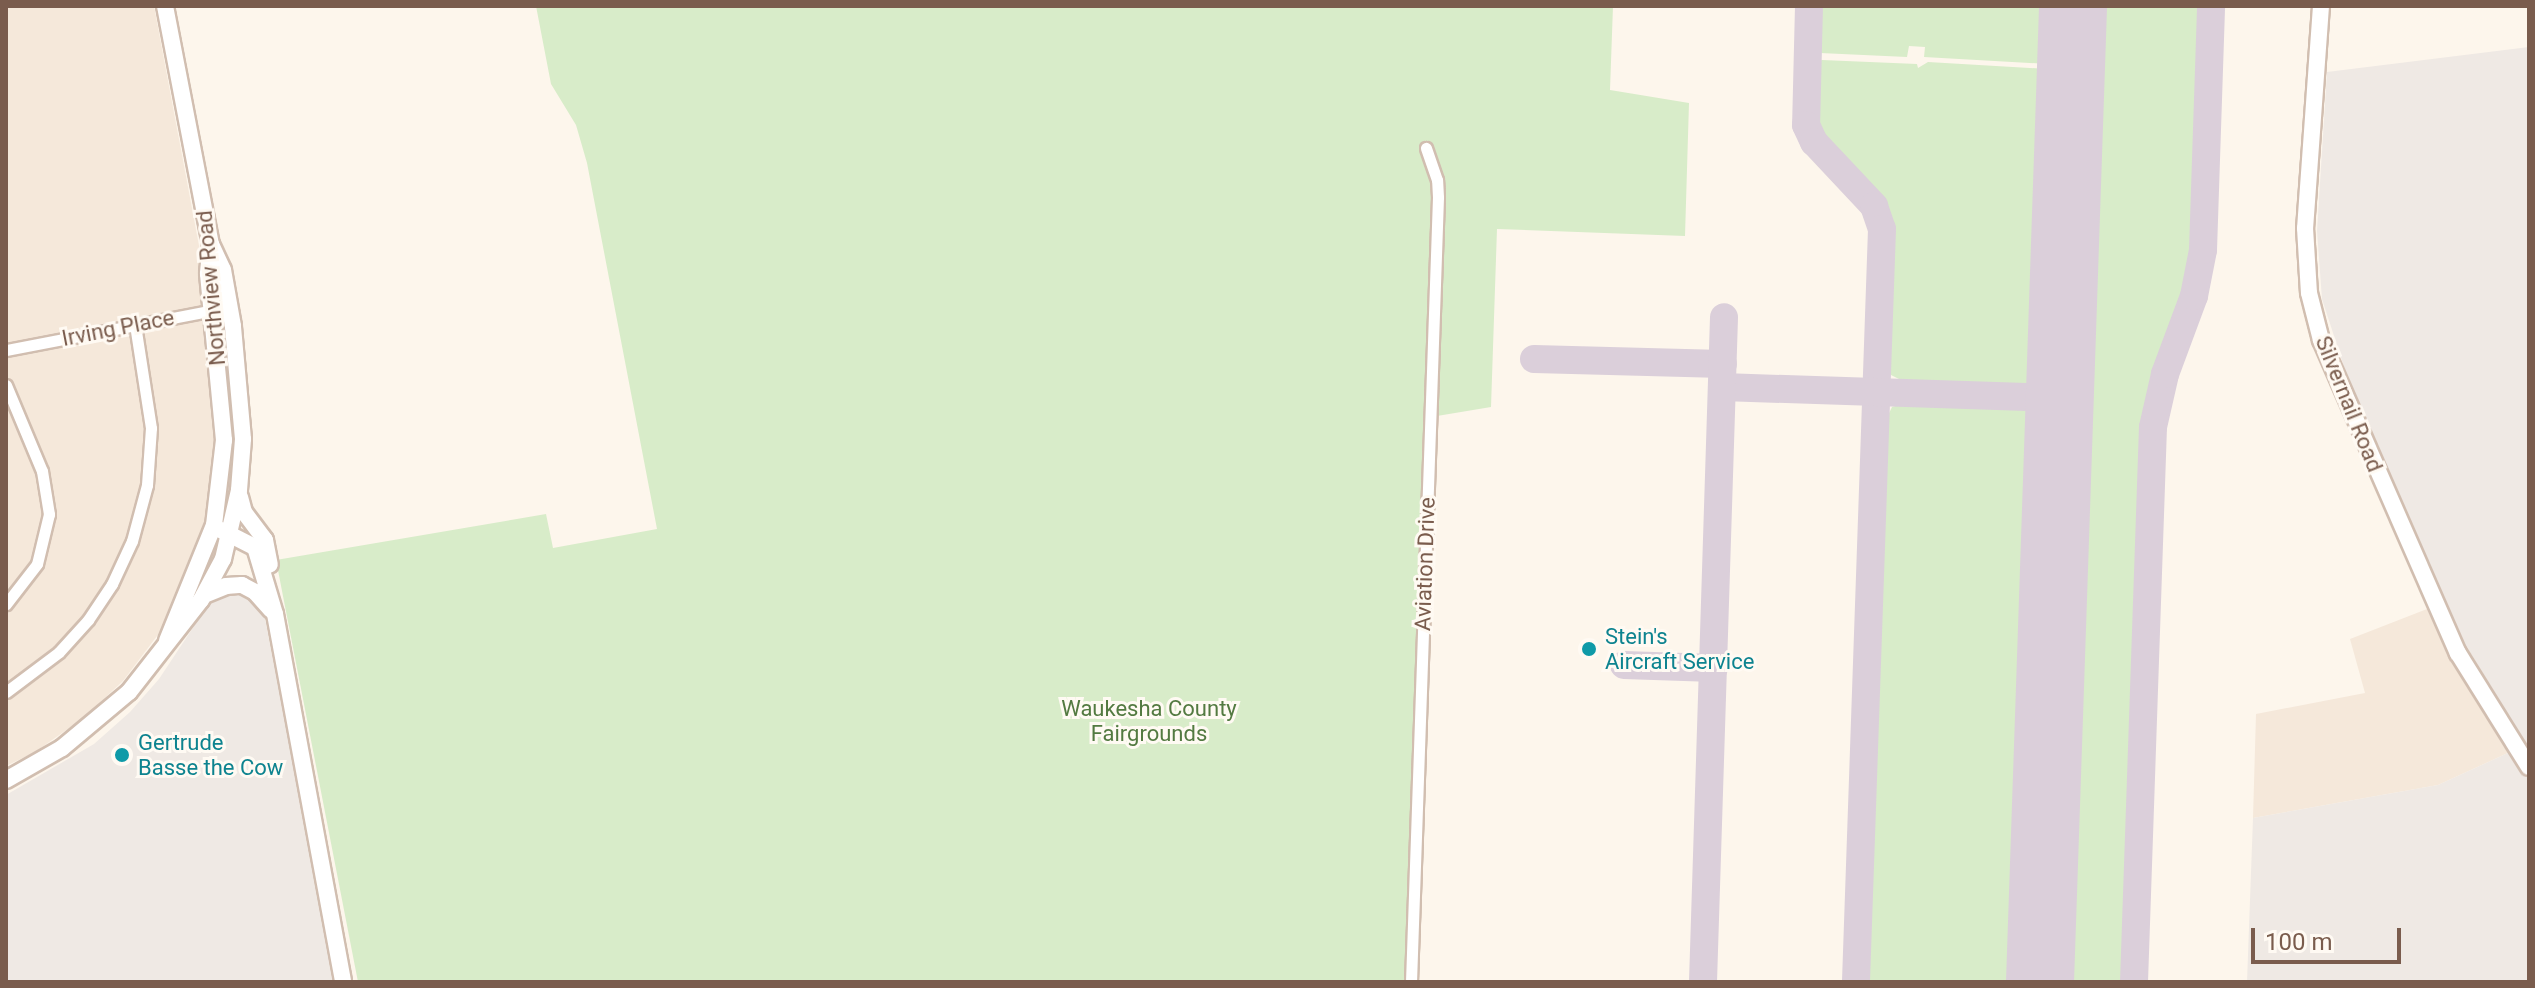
<!DOCTYPE html>
<html>
<head>
<meta charset="utf-8">
<style>
	body { margin:0 }
	#map { position:relative; width:2535px; height:988px; overflow:hidden; background:#fdf6ec; font-family:Roboto,sans-serif }
	div>[style] { position:absolute }
	.residential>* { inset:0; background:#f5e8da }
	.industrial>* { inset:0; background:#efe9e4 }
	.green>* { inset:0; background:#d8ecc9 }
	.taxiway>* { height:28px; margin:-14px; padding:0 14px; transform-origin:14px; border-radius:14px; background:#dbcfda }
	.runway>* { height:68px; margin:-34px; padding:0 34px; transform-origin:34px; border-radius:34px; background:#dbcfda }
	.roads { filter:drop-shadow(2px 0 #d1beb0) drop-shadow(-2px 0 #d1beb0) drop-shadow(0 2px #d1beb0) drop-shadow(0 -2px #d1beb0) }
	.street>* { height:11px; margin:-5.5px; padding:0 5.5px; transform-origin:5.5px; border-radius:5.5px; background:#fff }
	.secondary>* { height:16px; margin:-8px; padding:0 8px; transform-origin:8px; border-radius:8px; background:#fff }
	.dots>* { width:22px; height:22px; translate:-50% -50%; box-sizing:border-box; border:4px solid #fffaf3; border-radius:50% }
	span { translate:-50% -50%; white-space:nowrap; text-align:center; line-height:1.15; -webkit-text-stroke:6px #fffaf3; paint-order:stroke }
	.street-label { font-size:22px; color:#7a5c4d }
	.culture-label { font-size:22px; color:#0d838f }
	.left { translate:0 -50%; text-align:left }
	.park-label { font-size:22px; color:#537a41 }
	.frame { position:absolute; inset:0; border:8px solid #7a5c4d; pointer-events:none }
	.scale { position:absolute; left:2251px; top:928px; width:150px; height:36px; box-sizing:border-box; border:4px solid #7a5c4d; border-top:0; padding-left:10px; font-size:24px; line-height:28px; white-space:nowrap; color:#7a5c4d; -webkit-text-stroke:6px #fffaf3; paint-order:stroke }
</style>
</head>
<body>
<div id="map">
	<div class="residential">
		<div style="clip-path:polygon(6px 6px,154px 6px,200px 251px,218px 443px,207px 530px,177px 603px,160px 632px,123px 681px,82px 719px,35px 752px,6px 766px)"></div>
		<div style="clip-path:polygon(2427px 609px,2464px 682px,2510px 752px,2438px 785px,2253px 818px,2256px 714px,2365px 693px,2350px 639px)"></div>
	</div>
	<div class="industrial">
		<div style="clip-path:polygon(2529px 47px,2529px 749px,2456px 629px,2348px 379px,2322px 299px,2317px 231px,2327px 72px)"></div>
		<div style="clip-path:polygon(241px 589px,264px 613px,335px 982px,6px 982px,6px 795px,94px 744px,130px 712px,159px 679px,212px 599px)"></div>
		<div style="clip-path:polygon(2510px 752px,2529px 781px,2529px 982px,2247px 982px,2253px 818px,2438px 785px)"></div>
	</div>
	<div class="green">
		<div style="clip-path:polygon(536px 6px,1613px 6px,1610px 90px,1689px 103px,1685px 236px,1497px 229px,1491px 407px,1425px 418px,1405px 982px,358px 982px,276px 560px,546px 514px,553px 548px,657px 529px,587px 163px,576px 125px,551px 84px)"></div>
		<div style="clip-path:polygon(1818px 6px,2050px 6px,2048px 64px,1924px 57px,1925px 47px,1909px 46px,1907px 57px,1820px 53px,1817px 51px)"></div>
		<div style="clip-path:polygon(2097px 6px,2202px 6px,2193px 260px,2185px 297px,2153px 381px,2145px 416px,2125px 982px,2063px 982px)"></div>
		<div style="clip-path:polygon(1822px 60px,1917px 64px,1918px 68px,1928px 62px,2048px 69px,2038px 366px,2027px 385px,1909px 384px,1891px 375px,1887px 360px,1891px 221px,1882px 202px,1815px 127px,1817px 62px)"></div>
		<div style="clip-path:polygon(1908px 402px,2014px 406px,2028px 411px,2036px 428px,2017px 982px,1865px 982px,1884px 424px,1892px 407px)"></div>
	</div>
	<div class="taxiway">
		<div style="left:1809px;top:6px;width:119px;rotate:91.4deg"></div>
		<div style="left:1806px;top:125px;width:19px;rotate:65deg"></div>
		<div style="left:1814px;top:142px;width:88px;rotate:46.8deg"></div>
		<div style="left:1874px;top:206px;width:24px;rotate:71deg"></div>
		<div style="left:1882px;top:229px;width:753px;rotate:91.98deg"></div>
		<div style="left:1534px;top:359px;width:189px;rotate:1.5deg"></div>
		<div style="left:1722px;top:387px;width:338px;rotate:1.9deg"></div>
		<div style="left:1624px;top:665px;width:90px;rotate:1.9deg"></div>
		<div style="left:1703px;top:982px;width:665px;rotate:-88.19deg"></div>
		<div style="left:2134px;top:982px;width:555px;rotate:-88.04deg"></div>
		<div style="left:2153px;top:427px;width:54px;rotate:-77.2deg"></div>
		<div style="left:2165px;top:374px;width:83px;rotate:-69.6deg"></div>
		<div style="left:2194px;top:296px;width:47px;rotate:-78.9deg"></div>
		<div style="left:2203px;top:250px;width:244px;rotate:-88.1deg"></div>
	</div>
	<div class="runway">
		<div style="left:2040px;top:982px;width:977px;rotate:-88.06deg"></div>
	</div>
	<div class="roads">
		<div class="street">
			<div style="left:6px;top:350px;width:216px;rotate:-10.9deg"></div>
			<div style="left:6px;top:385px;width:93px;rotate:67.3deg"></div>
			<div style="left:42px;top:471px;width:44px;rotate:80.8deg"></div>
			<div style="left:49px;top:514px;width:51px;rotate:103.5deg"></div>
			<div style="left:37px;top:564px;width:51px;rotate:127.8deg"></div>
			<div style="left:6px;top:692px;width:66px;rotate:-37deg"></div>
			<div style="left:59px;top:652px;width:43px;rotate:-47.8deg"></div>
			<div style="left:88px;top:620px;width:43px;rotate:-56.3deg"></div>
			<div style="left:112px;top:584px;width:47px;rotate:-65.1deg"></div>
			<div style="left:132px;top:541px;width:58px;rotate:-75deg"></div>
			<div style="left:147px;top:485px;width:57px;rotate:-86deg"></div>
			<div style="left:151px;top:428px;width:104px;rotate:-98.8deg"></div>
			<div style="left:1411px;top:982px;width:785px;rotate:-88.03deg"></div>
			<div style="left:1438px;top:197px;width:17px;rotate:-93deg"></div>
			<div style="left:1437px;top:180px;width:34px;rotate:-109deg"></div>
		</div>
		<div class="secondary">
			<div style="left:165px;top:6px;width:242px;rotate:79.1deg"></div>
			<div style="left:211px;top:244px;width:30px;rotate:96deg"></div>
			<div style="left:208px;top:274px;width:167px;rotate:84.5deg"></div>
			<div style="left:224px;top:440px;width:86px;rotate:96.7deg"></div>
			<div style="left:214px;top:525px;width:125px;rotate:112.1deg"></div>
			<div style="left:2321px;top:6px;width:223px;rotate:94.1deg"></div>
			<div style="left:2305px;top:228px;width:65px;rotate:86.5deg"></div>
			<div style="left:2309px;top:293px;width:49px;rotate:75.7deg"></div>
			<div style="left:2321px;top:340px;width:342px;rotate:66.4deg"></div>
			<div style="left:2458px;top:653px;width:134px;rotate:58.1deg"></div>
			<div style="left:240px;top:497px;width:16px;rotate:75deg"></div>
			<div style="left:244px;top:512px;width:35px;rotate:53deg"></div>
			<div style="left:265px;top:540px;width:25px;rotate:79deg"></div>
			<div style="left:221px;top:530px;width:38px;rotate:27deg"></div>
			<div style="left:255px;top:547px;width:70px;rotate:73.4deg"></div>
			<div style="left:275px;top:614px;width:374px;rotate:79.5deg"></div>
			<div style="left:204px;top:595px;width:24px;rotate:-22deg"></div>
			<div style="left:226px;top:586px;width:16px;rotate:-4deg"></div>
			<div style="left:242px;top:585px;width:15px;rotate:28deg"></div>
			<div style="left:255px;top:592px;width:24px;rotate:48deg"></div>
			<div style="left:6px;top:780px;width:64px;rotate:-29.7deg"></div>
			<div style="left:62px;top:748px;width:87px;rotate:-39.9deg"></div>
			<div style="left:129px;top:692px;width:117px;rotate:-52deg"></div>
			<div style="left:201px;top:600px;width:47px;rotate:-61.8deg"></div>
			<div style="left:223px;top:559px;width:71px;rotate:-76.9deg"></div>
			<div style="left:239px;top:490px;width:51px;rotate:-85.5deg"></div>
			<div style="left:243px;top:439px;width:113px;rotate:-95.1deg"></div>
			<div style="left:233px;top:326px;width:57px;rotate:-100.1deg"></div>
			<div style="left:223px;top:270px;width:26px;rotate:-115deg"></div>
		</div>
	</div>
	<div class="dots">
		<div style="left:1589px;top:649px;background:#0f9aa8"></div>
		<div style="left:122px;top:755px;background:#0f9aa8"></div>
	</div>
	<div class="street-label">
		<span style="left:211px;top:288px;rotate:-95deg">Northview Road</span>
		<span style="left:118px;top:328px;rotate:-11deg">Irving Place</span>
		<span style="left:2349px;top:404px;rotate:68deg">Silvernail Road</span>
		<span style="left:1425px;top:564px;rotate:-88deg">Aviation Drive</span>
	</div>
	<div class="culture-label">
		<span class="left" style="left:1605px;top:649px">Stein's<br>Aircraft Service</span>
		<span class="left" style="left:138px;top:755px">Gertrude<br>Basse the Cow</span>
	</div>
	<div class="park-label">
		<span style="left:1149px;top:721px">Waukesha County<br>Fairgrounds</span>
	</div>
	<div class="frame"></div>
	<div class="scale">100 m</div>
</div>
</body>
</html>
